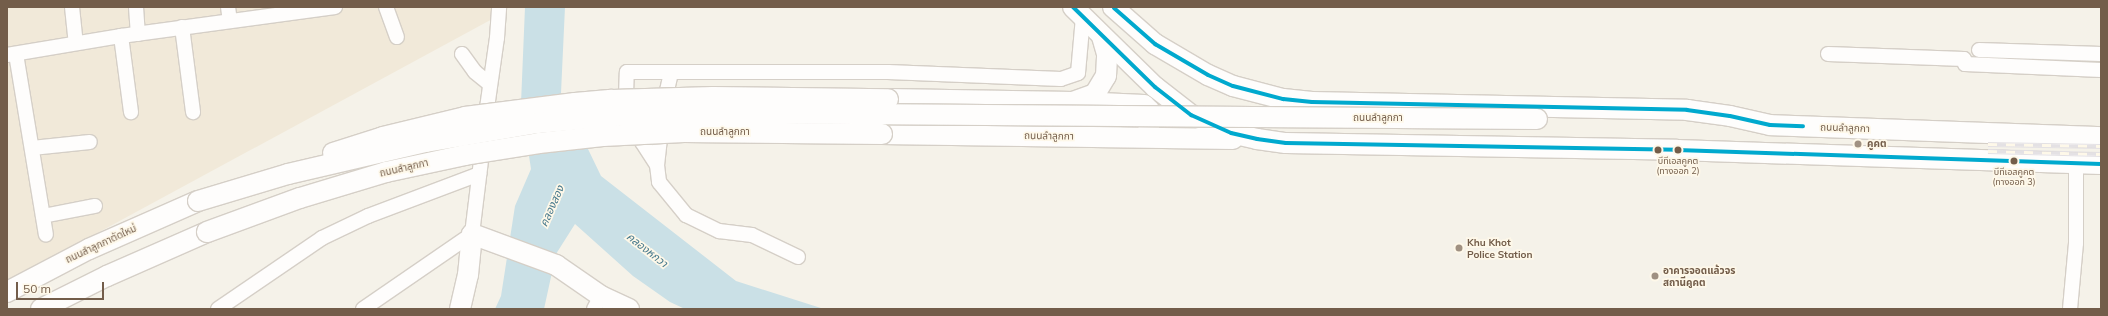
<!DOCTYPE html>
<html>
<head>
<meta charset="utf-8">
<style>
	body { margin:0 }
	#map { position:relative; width:2108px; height:316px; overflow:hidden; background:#f5f2e9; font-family:Mulish,"Noto Sans Thai",sans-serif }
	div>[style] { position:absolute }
	.residential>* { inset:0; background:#f1e9d9 }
	.water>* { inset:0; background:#cae0e6 }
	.roads { filter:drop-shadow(1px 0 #d5cfc7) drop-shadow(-1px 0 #d5cfc7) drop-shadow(0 1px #d5cfc7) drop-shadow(0 -1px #d5cfc7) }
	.street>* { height:14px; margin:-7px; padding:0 7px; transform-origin:7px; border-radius:7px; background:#fefdfc }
	.secondary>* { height:20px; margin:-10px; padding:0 10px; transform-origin:10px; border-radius:10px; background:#fefdfc }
	.rail>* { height:4.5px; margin-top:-2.25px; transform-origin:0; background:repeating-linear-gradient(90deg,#fef8e9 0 9px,#e4e1e4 0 18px); box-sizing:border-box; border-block:1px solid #e4e1e4 }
	.bridges { filter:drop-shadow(1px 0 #d5cfc7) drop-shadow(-1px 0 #d5cfc7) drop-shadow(0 1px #d5cfc7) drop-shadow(0 -1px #d5cfc7) }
	.secondary-bridge>* { height:20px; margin:-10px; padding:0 10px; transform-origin:10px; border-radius:10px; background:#fefdfc }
	.bus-1>* { height:4px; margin:-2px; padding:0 2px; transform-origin:2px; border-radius:2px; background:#00a9ce }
	.dots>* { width:11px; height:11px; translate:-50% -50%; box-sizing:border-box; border:2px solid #fef8e9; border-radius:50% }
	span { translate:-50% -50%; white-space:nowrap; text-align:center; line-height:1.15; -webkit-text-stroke:3.5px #fef8e9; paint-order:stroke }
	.bus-label { font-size:9px; color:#735d4a }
	.street-label { font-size:10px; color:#735d4a }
	.poi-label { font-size:10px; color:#735d4a; font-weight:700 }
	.left { translate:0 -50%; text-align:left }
	.water-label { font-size:11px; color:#47798c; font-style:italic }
	.frame { position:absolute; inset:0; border:8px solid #735d4a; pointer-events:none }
	.scale { position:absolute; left:16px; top:282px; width:88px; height:18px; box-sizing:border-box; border:2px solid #735d4a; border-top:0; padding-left:5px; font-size:12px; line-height:14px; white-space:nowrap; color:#735d4a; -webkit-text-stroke:3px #fef8e9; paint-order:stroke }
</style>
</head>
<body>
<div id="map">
	<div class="residential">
		<div style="clip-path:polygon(7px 7px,507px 7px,507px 11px,7px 282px)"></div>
	</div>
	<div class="water">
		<div style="clip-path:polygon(525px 7px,565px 7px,561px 93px,601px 176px,736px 281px,824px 309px,685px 309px,670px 302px,633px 276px,575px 224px,556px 254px,544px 309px,495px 309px,501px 296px,515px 206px,531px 169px,521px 103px)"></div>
	</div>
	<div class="roads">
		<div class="street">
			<div style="left:72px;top:7px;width:36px;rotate:84deg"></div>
			<div style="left:136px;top:7px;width:27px;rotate:86deg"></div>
			<div style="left:228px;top:7px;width:14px;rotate:82deg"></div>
			<div style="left:386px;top:7px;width:32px;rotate:70deg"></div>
			<div style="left:182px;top:27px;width:86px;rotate:82.6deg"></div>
			<div style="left:121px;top:36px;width:77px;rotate:82.5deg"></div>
			<div style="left:1979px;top:50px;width:122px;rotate:1.9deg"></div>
			<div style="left:16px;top:54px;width:183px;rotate:80.6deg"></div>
			<div style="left:462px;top:54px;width:22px;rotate:54deg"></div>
			<div style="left:475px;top:72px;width:19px;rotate:39deg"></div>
			<div style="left:1828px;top:54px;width:136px;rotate:2.1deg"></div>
			<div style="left:1964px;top:59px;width:5px;rotate:79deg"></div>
			<div style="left:1965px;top:64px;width:136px;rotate:2.5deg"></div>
			<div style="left:7px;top:55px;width:116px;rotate:-9.5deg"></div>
			<div style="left:121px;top:36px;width:216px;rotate:-7.7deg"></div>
			<div style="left:671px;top:73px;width:31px;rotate:103deg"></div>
			<div style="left:664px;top:103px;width:62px;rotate:96.4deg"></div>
			<div style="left:657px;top:165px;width:17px;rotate:83deg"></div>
			<div style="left:659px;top:182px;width:43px;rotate:50.7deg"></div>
			<div style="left:686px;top:215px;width:37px;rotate:26deg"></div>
			<div style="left:719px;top:231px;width:33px;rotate:7deg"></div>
			<div style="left:752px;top:235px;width:51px;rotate:25.6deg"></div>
			<div style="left:628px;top:108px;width:13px;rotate:-99deg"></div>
			<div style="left:626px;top:95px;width:23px;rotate:-88deg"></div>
			<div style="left:627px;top:72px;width:261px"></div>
			<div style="left:888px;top:72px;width:173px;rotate:2.3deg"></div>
			<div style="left:1061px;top:79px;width:18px;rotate:-19deg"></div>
			<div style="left:1078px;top:73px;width:56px;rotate:-84.9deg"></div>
			<div style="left:485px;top:122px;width:85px;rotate:-81.9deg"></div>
			<div style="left:497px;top:38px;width:31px;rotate:-86deg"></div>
			<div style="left:635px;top:127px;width:17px;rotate:65deg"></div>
			<div style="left:642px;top:142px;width:27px;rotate:57deg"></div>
			<div style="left:32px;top:148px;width:58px;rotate:-5.9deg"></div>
			<div style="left:43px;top:216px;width:53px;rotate:-10.9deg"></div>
			<div style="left:218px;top:309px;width:126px;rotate:-34.3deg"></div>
			<div style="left:322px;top:238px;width:51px;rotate:-25.6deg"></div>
			<div style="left:368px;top:216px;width:119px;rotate:-20.7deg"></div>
			<div style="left:363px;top:309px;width:132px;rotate:-34.5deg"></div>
			<div style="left:472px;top:234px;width:90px;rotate:-83deg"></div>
			<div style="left:594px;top:309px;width:15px;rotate:-62deg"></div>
			<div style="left:2070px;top:309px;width:66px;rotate:-84.8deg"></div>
			<div style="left:2076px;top:243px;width:80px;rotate:-90deg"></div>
		</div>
		<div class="secondary">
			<div style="left:1073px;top:7px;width:115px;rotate:44.3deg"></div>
			<div style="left:1155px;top:87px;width:46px;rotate:37.9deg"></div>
			<div style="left:1191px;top:115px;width:44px;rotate:24.2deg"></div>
			<div style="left:1231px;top:133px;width:27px;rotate:13deg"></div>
			<div style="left:1257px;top:139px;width:29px;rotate:8deg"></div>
			<div style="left:1286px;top:143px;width:391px;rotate:1deg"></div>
			<div style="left:1677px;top:150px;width:424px;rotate:1.9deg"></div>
			<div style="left:1113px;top:7px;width:56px;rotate:41.4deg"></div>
			<div style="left:1155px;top:44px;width:61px;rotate:30.3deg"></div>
			<div style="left:1208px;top:75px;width:27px;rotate:24deg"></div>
			<div style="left:1233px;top:86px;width:52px;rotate:14.6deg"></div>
			<div style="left:1283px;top:99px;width:29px;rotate:6deg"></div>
			<div style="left:1312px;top:102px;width:375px;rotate:1.2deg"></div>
			<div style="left:1687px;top:110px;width:43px;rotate:7.9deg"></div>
			<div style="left:1730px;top:116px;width:41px;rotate:12.7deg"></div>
			<div style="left:1770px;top:125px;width:331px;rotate:2.1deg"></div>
			<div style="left:888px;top:99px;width:185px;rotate:0.9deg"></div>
			<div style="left:1073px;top:102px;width:23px;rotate:-20deg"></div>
			<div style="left:1095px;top:94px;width:21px;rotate:-59deg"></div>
			<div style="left:1106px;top:76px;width:22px;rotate:-87deg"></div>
			<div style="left:1107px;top:54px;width:19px;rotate:-106deg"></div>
			<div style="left:1079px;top:102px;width:65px;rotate:2.6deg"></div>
			<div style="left:1144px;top:105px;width:8px;rotate:45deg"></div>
			<div style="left:1150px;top:111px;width:6px;rotate:81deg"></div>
			<div style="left:1151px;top:117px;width:14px;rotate:102deg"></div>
			<div style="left:882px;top:134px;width:351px;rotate:0.8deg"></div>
			<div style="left:7px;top:292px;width:93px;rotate:-27.7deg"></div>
			<div style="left:89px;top:249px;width:119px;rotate:-23.8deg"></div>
			<div style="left:41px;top:309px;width:74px;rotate:-26.6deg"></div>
			<div style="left:107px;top:276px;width:109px;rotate:-23.7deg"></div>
			<div style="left:460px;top:309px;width:35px;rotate:-77deg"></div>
			<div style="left:468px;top:275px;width:41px;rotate:-84.4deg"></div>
			<div style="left:472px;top:234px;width:90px;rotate:20.3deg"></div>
			<div style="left:556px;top:265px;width:55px;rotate:34.6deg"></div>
			<div style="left:601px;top:296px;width:31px;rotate:25deg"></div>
		</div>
	</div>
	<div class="rail">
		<div style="left:1988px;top:144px;width:113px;rotate:1deg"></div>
		<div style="left:1988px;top:151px;width:113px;rotate:1.5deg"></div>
	</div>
	<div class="bridges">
		<div class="secondary-bridge">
			<div style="left:333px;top:153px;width:52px;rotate:-17.7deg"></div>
			<div style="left:383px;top:137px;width:84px;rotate:-13.7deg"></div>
			<div style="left:465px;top:117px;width:111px;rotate:-7.3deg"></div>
			<div style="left:575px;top:103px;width:37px;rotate:-5deg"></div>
			<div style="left:612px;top:100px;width:101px;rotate:-1.7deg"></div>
			<div style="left:713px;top:97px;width:175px;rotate:0.7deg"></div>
			<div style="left:198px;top:201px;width:94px;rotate:-16.7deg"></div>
			<div style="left:288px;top:174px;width:142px;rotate:-13.1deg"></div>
			<div style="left:426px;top:142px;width:113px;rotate:-9.7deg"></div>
			<div style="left:537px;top:123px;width:78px;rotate:-5.1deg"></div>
			<div style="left:615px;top:116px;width:105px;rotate:-1.6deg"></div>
			<div style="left:720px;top:113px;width:817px;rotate:0.42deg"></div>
			<div style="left:207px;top:232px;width:99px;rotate:-20.1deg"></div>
			<div style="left:300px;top:198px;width:90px;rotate:-16.8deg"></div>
			<div style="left:386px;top:172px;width:81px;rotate:-12.1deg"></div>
			<div style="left:465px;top:155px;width:75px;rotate:-9.2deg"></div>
			<div style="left:539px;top:143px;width:64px;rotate:-6.2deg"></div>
			<div style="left:603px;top:136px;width:81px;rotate:-2.8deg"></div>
			<div style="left:684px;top:132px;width:198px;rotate:0.6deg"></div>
		</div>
	</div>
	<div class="bus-1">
		<div style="left:1073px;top:7px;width:115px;rotate:44.3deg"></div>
		<div style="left:1155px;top:87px;width:46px;rotate:37.9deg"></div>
		<div style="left:1191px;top:115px;width:44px;rotate:24.2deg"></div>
		<div style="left:1231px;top:133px;width:27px;rotate:13deg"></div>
		<div style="left:1257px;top:139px;width:29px;rotate:8deg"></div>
		<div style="left:1286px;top:143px;width:391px;rotate:1deg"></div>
		<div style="left:1677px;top:150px;width:424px;rotate:1.9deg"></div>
		<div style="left:1114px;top:8px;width:55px;rotate:41.3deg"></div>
		<div style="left:1155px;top:44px;width:61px;rotate:30.3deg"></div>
		<div style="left:1208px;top:75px;width:27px;rotate:24deg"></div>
		<div style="left:1233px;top:86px;width:52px;rotate:14.6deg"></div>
		<div style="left:1283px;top:99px;width:29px;rotate:6deg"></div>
		<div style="left:1312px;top:102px;width:375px;rotate:1.2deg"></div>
		<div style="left:1687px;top:110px;width:43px;rotate:7.9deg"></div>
		<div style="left:1730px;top:116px;width:41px;rotate:12.7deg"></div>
		<div style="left:1770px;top:125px;width:33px;rotate:2deg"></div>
	</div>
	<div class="dots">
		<div style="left:1858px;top:144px;background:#a09182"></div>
		<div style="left:1658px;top:150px;background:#735d4a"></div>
		<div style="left:1678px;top:150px;background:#735d4a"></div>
		<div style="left:2014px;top:161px;background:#735d4a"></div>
		<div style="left:1459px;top:248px;background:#a09182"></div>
		<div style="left:1655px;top:276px;background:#a09182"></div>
	</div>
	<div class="bus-label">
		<span style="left:1678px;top:166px">บีทีเอสคูคต<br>(ทางออก 2)</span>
		<span style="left:2014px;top:177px">บีทีเอสคูคต<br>(ทางออก 3)</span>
	</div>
	<div class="street-label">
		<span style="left:1378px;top:118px">ถนนลำลูกกา</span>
		<span style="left:1845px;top:128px;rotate:2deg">ถนนลำลูกกา</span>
		<span style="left:725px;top:132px">ถนนลำลูกกา</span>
		<span style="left:1049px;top:136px;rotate:1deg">ถนนลำลูกกา</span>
		<span style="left:404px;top:168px;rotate:-13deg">ถนนลำลูกกา</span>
		<span style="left:101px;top:244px;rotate:-25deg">ถนนลำลูกกาตัดใหม่</span>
	</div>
	<div class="poi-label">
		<span class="left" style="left:1867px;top:144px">คูคต</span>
		<span class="left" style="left:1467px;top:248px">Khu Khot<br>Police Station</span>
		<span class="left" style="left:1663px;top:276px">อาคารจอดแล้วจร<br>สถานีคูคต</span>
	</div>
	<div class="water-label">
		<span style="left:552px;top:206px;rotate:-66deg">คลองสอง</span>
		<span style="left:647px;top:250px;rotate:38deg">คลองหกวา</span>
	</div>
	<div class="frame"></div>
	<div class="scale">50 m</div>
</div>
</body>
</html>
